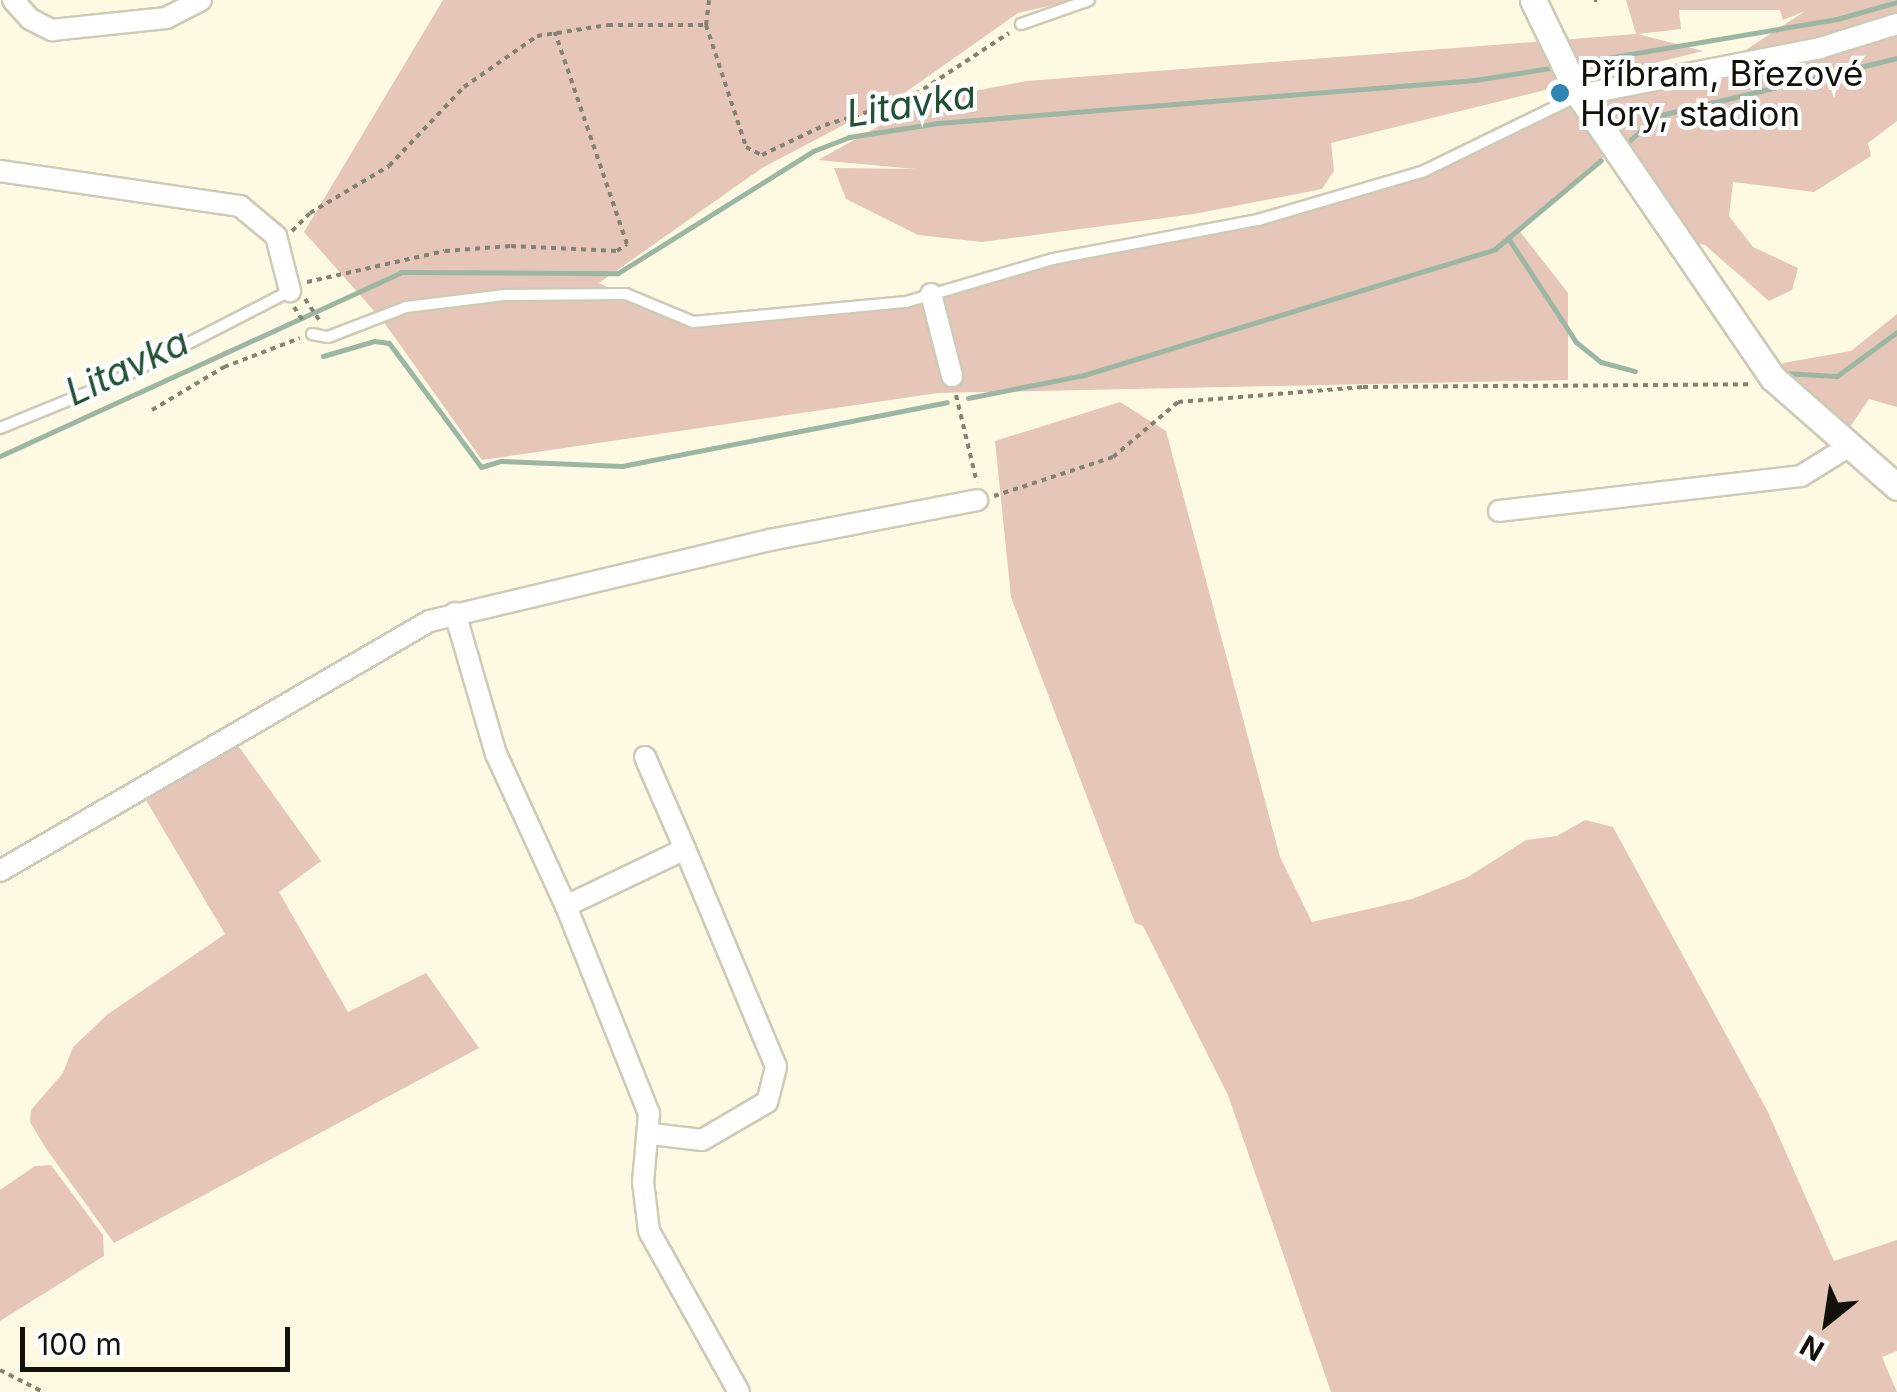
<!DOCTYPE html>
<html>
<head>
<meta charset="utf-8">
<style>
	body { margin:0 }
	#map { position:relative; width:1897px; height:1392px; overflow:hidden; background:#fdf9e3; font-family:Inter,sans-serif }
	div>[style] { position:absolute }
	.green>* { inset:0; background:#e6c6b8 }
	.stream>* { height:5px; margin:-2.5px; padding:0 2.5px; transform-origin:2.5px; border-radius:2.5px; background:#9bb7a3 }
	.path>* { height:4px; margin-top:-2px; transform-origin:0; background:repeating-linear-gradient(90deg,#848273 0 5px,transparent 0 10px) }
	.roads { filter:drop-shadow(2px 0 #cdcab5) drop-shadow(-2px 0 #cdcab5) drop-shadow(0 2px #cdcab5) drop-shadow(0 -2px #cdcab5) }
	.service>* { height:10px; margin:-5px; padding:0 5px; transform-origin:5px; border-radius:5px; background:#fff }
	.minor>* { height:20px; margin:-10px; padding:0 10px; transform-origin:10px; border-radius:10px; background:#fff }
	.tertiary>* { height:25px; margin:-12.5px; padding:0 12.5px; transform-origin:12.5px; border-radius:12.5px; background:#fff }
	.dots>* { width:28px; height:28px; translate:-50% -50%; box-sizing:border-box; border:5px solid #fff; border-radius:50% }
	span { translate:-50% -50%; white-space:nowrap; text-align:center; line-height:1.15; -webkit-text-stroke:8px #fff; paint-order:stroke }
	.poi-label { font-size:35px; color:#13120a }
	.left { translate:0 -50%; text-align:left }
	.water-label { font-size:38px; color:#215134; font-style:italic }
	.north { position:absolute; left:1777px; top:1272px; width:100px; height:100px; -webkit-text-stroke:8px #fff; paint-order:stroke; rotate:210deg; font-size:28px; font-weight:700; line-height:40px; text-align:center; color:#13120a }
	.north::after { content:''; display:block; margin:auto; width:35px; height:45px; background:#13120a; clip-path:polygon(50% 0,100% 100%,50% 72%,0 100%) }
	.scale { position:absolute; left:20px; top:1327px; width:270px; height:45px; box-sizing:border-box; border:5px solid #13120a; border-top:0; padding-left:12px; font-size:30px; line-height:35px; white-space:nowrap; color:#13120a; -webkit-text-stroke:8px #fff; paint-order:stroke }
</style>
</head>
<body>
<div id="map">
	<div class="green">
		<div style="clip-path:polygon(443px 0,1076px 0,1018px 13px,906px 92px,762px 168px,599px 283px,688px 325px,906px 305px,966px 283px,1258px 225px,1438px 170px,1529px 121px,1579px 105px,1610px 152px,1518px 229px,1568px 293px,1568px 380px,938px 393px,482px 460px,383px 321px,304px 232px)"></div>
		<div style="clip-path:polygon(1626px 0,1897px 0,1897px 121px,1868px 143px,1871px 156px,1814px 192px,1733px 182px,1729px 216px,1753px 247px,1798px 268px,1792px 290px,1769px 301px,1705px 245px,1673px 237px,1585px 107px,1712px 72px,1805px 11px,1783px 20px,1780px 10px,1679px 10px,1681px 29px,1638px 34px,1703px 51px,1331px 143px,1334px 171px,1322px 189px,1194px 214px,982px 242px,918px 235px,846px 199px,834px 168px,915px 169px,818px 160px,926px 100px,1027px 81px,1636px 34px)"></div>
		<div style="clip-path:polygon(1897px 314px,1897px 407px,1869px 399px,1844px 436px,1775px 392px,1783px 363px,1851px 351px)"></div>
		<div style="clip-path:polygon(1120px 402px,1166px 431px,1280px 857px,1312px 922px,1412px 899px,1468px 877px,1526px 840px,1557px 836px,1585px 820px,1613px 827px,1767px 1110px,1834px 1261px,1897px 1240px,1897px 1351px,1882px 1357px,1897px 1392px,1331px 1392px,1228px 1095px,1143px 926px,1135px 923px,1011px 597px,995px 441px)"></div>
		<div style="clip-path:polygon(237px 744px,321px 861px,279px 892px,348px 1012px,426px 973px,479px 1048px,114px 1243px,45px 1147px,30px 1122px,31px 1110px,63px 1073px,73px 1047px,108px 1014px,225px 934px,146px 800px)"></div>
		<div style="clip-path:polygon(51px 1165px,103px 1235px,104px 1256px,0 1321px,0 1190px,35px 1166px)"></div>
	</div>
	<div class="stream">
		<div style="left:1571px;top:64px;width:270px;rotate:-9.6deg"></div>
		<div style="left:1837px;top:19px;width:62px;rotate:-15.8deg"></div>
		<div style="left:1628px;top:142px;width:39px;rotate:-42deg"></div>
		<div style="left:1657px;top:116px;width:247px;rotate:-13.6deg"></div>
		<div style="left:1508px;top:238px;width:124px;rotate:56.8deg"></div>
		<div style="left:1576px;top:342px;width:32px;rotate:39deg"></div>
		<div style="left:1601px;top:362px;width:35px;rotate:15deg"></div>
		<div style="left:323px;top:356px;width:53px;rotate:-16.4deg"></div>
		<div style="left:374px;top:341px;width:15px;rotate:8deg"></div>
		<div style="left:389px;top:343px;width:154px;rotate:53.4deg"></div>
		<div style="left:481px;top:467px;width:21px;rotate:-17deg"></div>
		<div style="left:501px;top:461px;width:121px;rotate:2.4deg"></div>
		<div style="left:622px;top:466px;width:331px;rotate:-11.1deg"></div>
		<div style="left:1782px;top:373px;width:55px;rotate:3.1deg"></div>
		<div style="left:1837px;top:376px;width:74px;rotate:-36.3deg"></div>
		<div style="left:968px;top:398px;width:118px;rotate:-11.2deg"></div>
		<div style="left:1084px;top:375px;width:430px;rotate:-17deg"></div>
		<div style="left:1495px;top:249px;width:138px;rotate:-40deg"></div>
		<div style="left:0;top:456px;width:441px;rotate:-24.6deg"></div>
		<div style="left:401px;top:272px;width:217px;rotate:0.3deg"></div>
		<div style="left:618px;top:273px;width:230px;rotate:-32deg"></div>
		<div style="left:813px;top:151px;width:39px;rotate:-21deg"></div>
		<div style="left:849px;top:137px;width:90px;rotate:-8.9deg"></div>
		<div style="left:938px;top:123px;width:539px;rotate:-4.58deg"></div>
		<div style="left:1475px;top:80px;width:82px;rotate:-9.1deg"></div>
	</div>
	<div class="path">
		<div style="left:1594px;top:0;width:3px"></div>
		<div style="left:706px;top:25px;width:25px;rotate:-83deg"></div>
		<div style="left:292px;top:231px;width:25px;rotate:-45deg"></div>
		<div style="left:310px;top:213px;width:92px;rotate:-30.7deg"></div>
		<div style="left:389px;top:166px;width:109px;rotate:-46.5deg"></div>
		<div style="left:464px;top:87px;width:89px;rotate:-34.9deg"></div>
		<div style="left:537px;top:36px;width:72px;rotate:-8.8deg"></div>
		<div style="left:608px;top:25px;width:98px"></div>
		<div style="left:706px;top:25px;width:128px;rotate:71.8deg"></div>
		<div style="left:746px;top:147px;width:18px;rotate:27deg"></div>
		<div style="left:762px;top:155px;width:70px;rotate:-25.5deg"></div>
		<div style="left:825px;top:125px;width:86px;rotate:-17deg"></div>
		<div style="left:907px;top:100px;width:122px;rotate:-33.3deg"></div>
		<div style="left:307px;top:282px;width:141px;rotate:-12.7deg"></div>
		<div style="left:445px;top:251px;width:66px;rotate:-4.3deg"></div>
		<div style="left:511px;top:246px;width:106px;rotate:2.7deg"></div>
		<div style="left:617px;top:251px;width:12px;rotate:-35deg"></div>
		<div style="left:627px;top:244px;width:224px;rotate:-108.8deg"></div>
		<div style="left:305px;top:299px;width:25px;rotate:56deg"></div>
		<div style="left:294px;top:307px;width:20px;rotate:57deg"></div>
		<div style="left:956px;top:395px;width:90px;rotate:76.6deg"></div>
		<div style="left:152px;top:410px;width:84px;rotate:-30.8deg"></div>
		<div style="left:224px;top:367px;width:81px;rotate:-20.9deg"></div>
		<div style="left:994px;top:496px;width:125px;rotate:-18.1deg"></div>
		<div style="left:1113px;top:457px;width:85px;rotate:-40.2deg"></div>
		<div style="left:1178px;top:402px;width:186px;rotate:-4.6deg"></div>
		<div style="left:1363px;top:387px;width:389px;rotate:-0.4deg"></div>
		<div style="left:0;top:1370px;width:48px;rotate:27.1deg"></div>
	</div>
	<div class="roads">
		<div class="service">
			<div style="left:1021px;top:24px;width:72px;rotate:-19.4deg"></div>
			<div style="left:312px;top:334px;width:16px;rotate:11deg"></div>
			<div style="left:328px;top:337px;width:84px;rotate:-21deg"></div>
			<div style="left:406px;top:307px;width:99px;rotate:-7deg"></div>
			<div style="left:504px;top:295px;width:122px;rotate:-0.5deg"></div>
			<div style="left:626px;top:294px;width:73px;rotate:22.7deg"></div>
			<div style="left:693px;top:322px;width:214px;rotate:-5.4deg"></div>
			<div style="left:906px;top:302px;width:153px;rotate:-16.3deg"></div>
			<div style="left:1053px;top:259px;width:209px;rotate:-10.8deg"></div>
			<div style="left:1258px;top:220px;width:173px;rotate:-16.4deg"></div>
			<div style="left:1424px;top:171px;width:171px;rotate:-26deg"></div>
			<div style="left:0;top:428px;width:124px;rotate:-22.2deg"></div>
			<div style="left:115px;top:381px;width:197px;rotate:-27.2deg"></div>
		</div>
		<div class="minor">
			<div style="left:13px;top:0;width:25px;rotate:48deg"></div>
			<div style="left:30px;top:19px;width:25px;rotate:27deg"></div>
			<div style="left:52px;top:30px;width:115px;rotate:-6deg"></div>
			<div style="left:166px;top:18px;width:39px;rotate:-27deg"></div>
			<div style="left:1579px;top:95px;width:246px;rotate:-11deg"></div>
			<div style="left:1820px;top:48px;width:81px;rotate:-17.3deg"></div>
			<div style="left:0;top:171px;width:243px;rotate:8.3deg"></div>
			<div style="left:240px;top:206px;width:47px;rotate:39.8deg"></div>
			<div style="left:276px;top:236px;width:57px;rotate:75.7deg"></div>
			<div style="left:931px;top:294px;width:85px;rotate:75.6deg"></div>
			<div style="left:1499px;top:511px;width:304px;rotate:-6.6deg"></div>
			<div style="left:1801px;top:476px;width:53px;rotate:-31.9deg"></div>
			<div style="left:455px;top:613px;width:147px;rotate:73.8deg"></div>
			<div style="left:496px;top:754px;width:167px;rotate:65.3deg"></div>
			<div style="left:566px;top:906px;width:224px;rotate:68.2deg"></div>
			<div style="left:649px;top:1114px;width:68px;rotate:95deg"></div>
			<div style="left:643px;top:1182px;width:49px;rotate:83deg"></div>
			<div style="left:649px;top:1231px;width:184px;rotate:60.8deg"></div>
			<div style="left:645px;top:757px;width:100px;rotate:66.5deg"></div>
			<div style="left:0;top:871px;width:497px;rotate:-30.2deg"></div>
			<div style="left:430px;top:621px;width:350px;rotate:-13.4deg"></div>
			<div style="left:770px;top:540px;width:211px;rotate:-10.9deg"></div>
			<div style="left:566px;top:906px;width:132px;rotate:-25.6deg"></div>
			<div style="left:685px;top:849px;width:236px;rotate:67.3deg"></div>
			<div style="left:776px;top:1067px;width:36px;rotate:104deg"></div>
			<div style="left:767px;top:1102px;width:75px;rotate:149.7deg"></div>
			<div style="left:702px;top:1140px;width:51px;rotate:-173.3deg"></div>
		</div>
		<div class="tertiary">
			<div style="left:1533px;top:0;width:106px;rotate:64.2deg"></div>
			<div style="left:1579px;top:95px;width:343px;rotate:55.6deg"></div>
			<div style="left:1773px;top:378px;width:165px;rotate:41.3deg"></div>
		</div>
	</div>
	<div class="dots">
		<div style="left:1560px;top:93px;background:#2e85b4"></div>
	</div>
	<div class="poi-label">
		<span class="left" style="left:1580px;top:93px">Příbram, Březové<br>Hory, stadion</span>
	</div>
	<div class="water-label">
		<span style="left:911px;top:104px;rotate:-9deg">Litavka</span>
		<span style="left:127px;top:367px;rotate:-25deg">Litavka</span>
	</div>
	<div class="north">N</div>
	<div class="scale">100 m</div>
</div>
</body>
</html>
